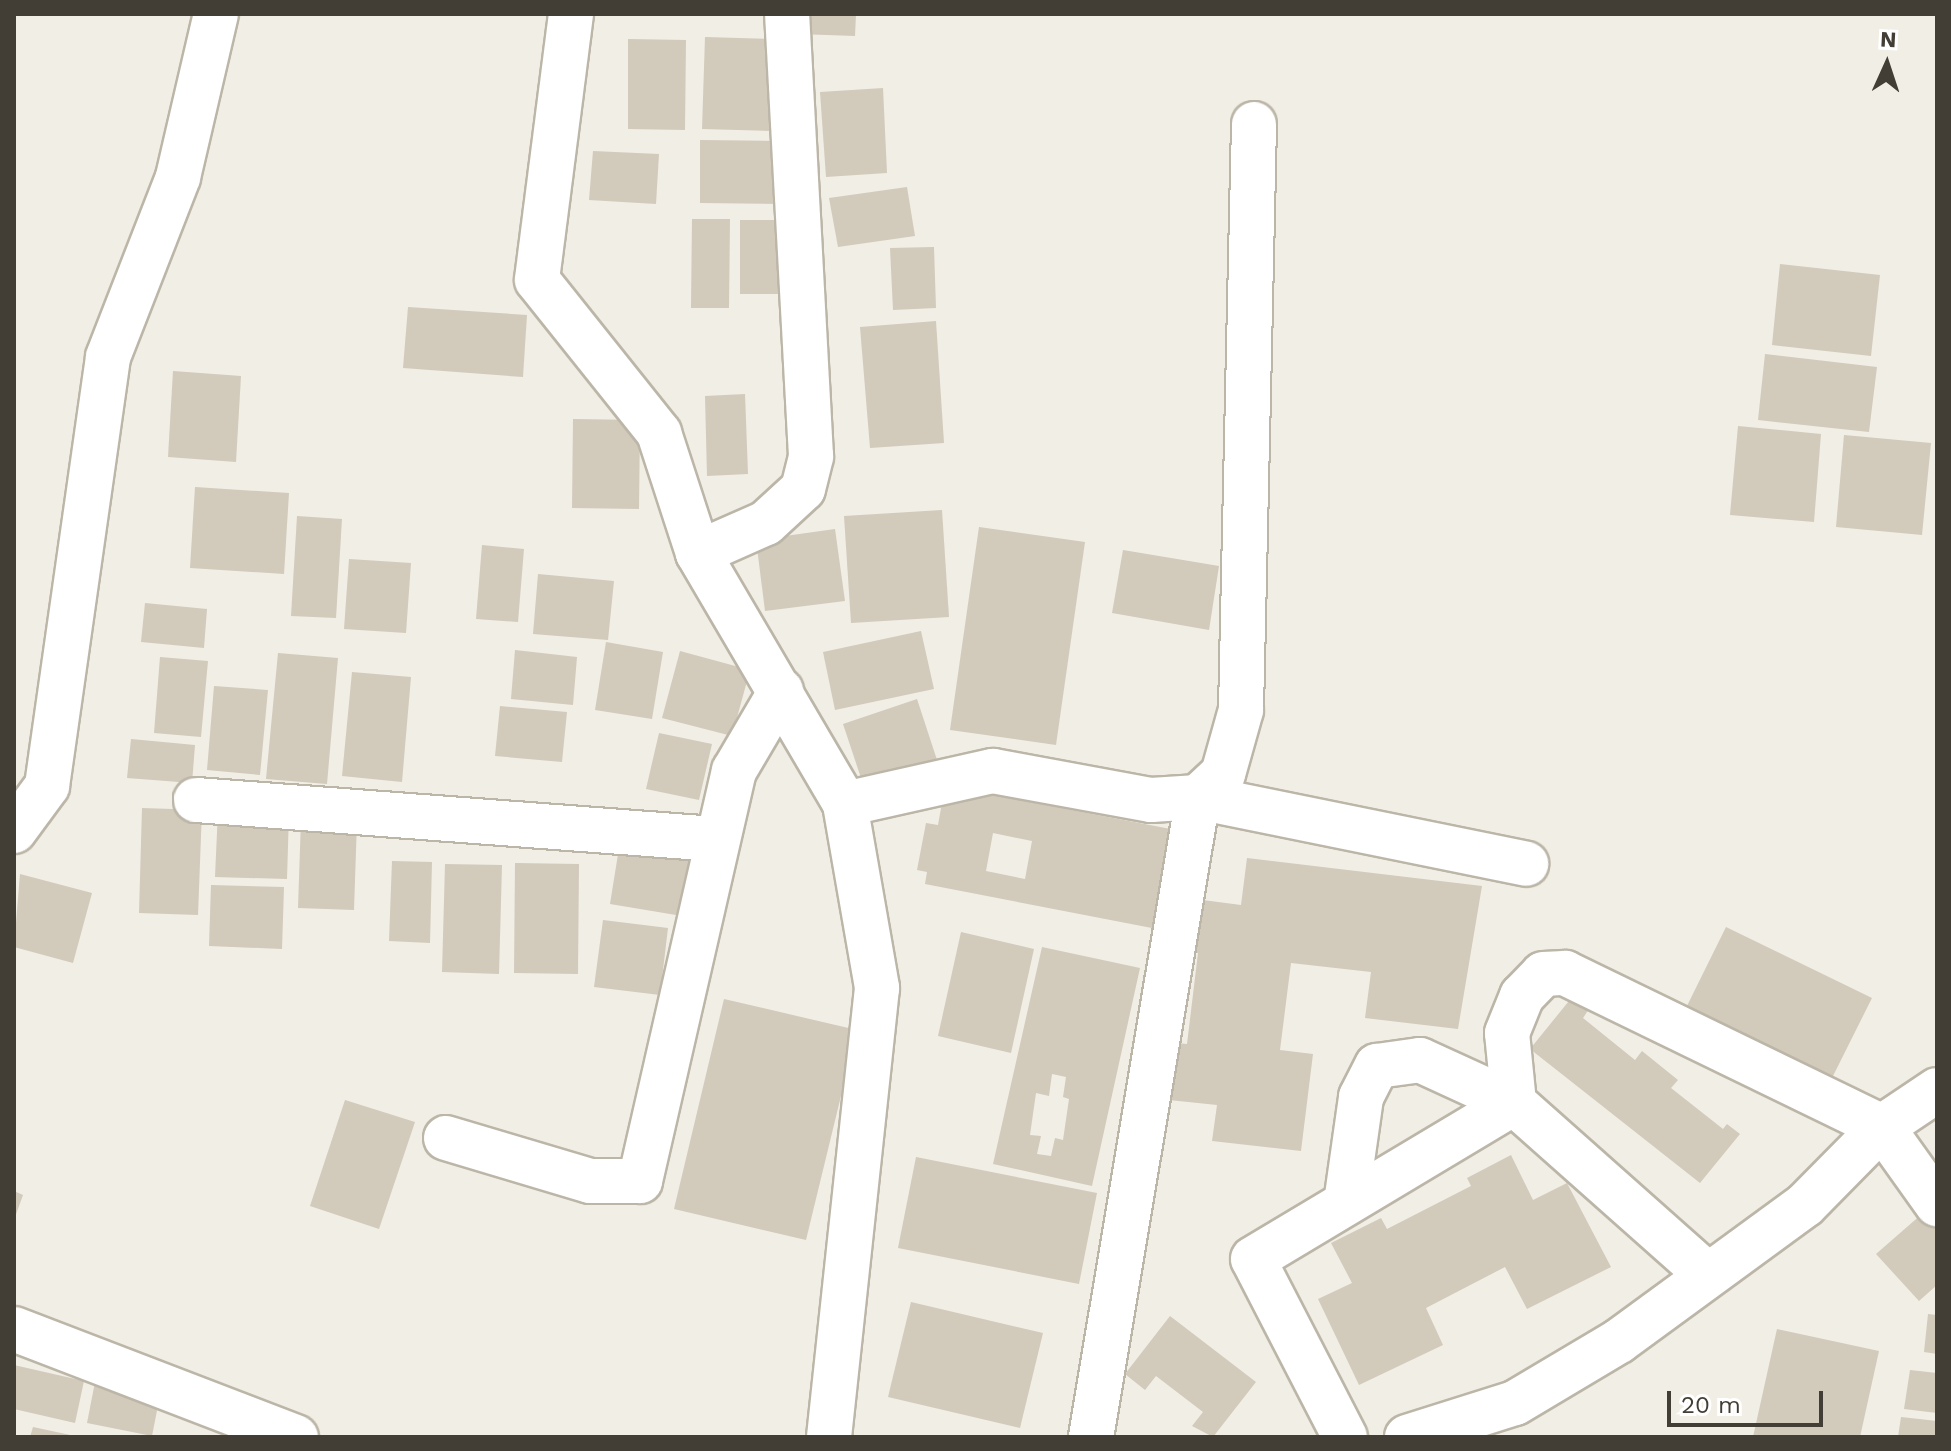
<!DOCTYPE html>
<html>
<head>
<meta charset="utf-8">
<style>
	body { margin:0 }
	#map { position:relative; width:1951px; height:1451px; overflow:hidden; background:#f1eee5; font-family:"Work Sans",sans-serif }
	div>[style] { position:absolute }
	.building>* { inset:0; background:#d2cabb }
	.roads { filter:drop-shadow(2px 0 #bcb6a8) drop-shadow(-2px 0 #bcb6a8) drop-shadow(0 2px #bcb6a8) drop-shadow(0 -2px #bcb6a8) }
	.street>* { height:44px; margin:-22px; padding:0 22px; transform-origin:22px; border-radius:22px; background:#fff }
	span { translate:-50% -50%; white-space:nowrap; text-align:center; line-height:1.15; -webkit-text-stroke:8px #fff; paint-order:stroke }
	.frame { position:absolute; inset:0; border:16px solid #433e35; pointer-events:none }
	.north { position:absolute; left:1847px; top:24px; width:80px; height:80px; -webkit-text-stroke:6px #fff; paint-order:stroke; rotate:3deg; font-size:22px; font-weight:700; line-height:32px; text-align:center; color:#433e35 }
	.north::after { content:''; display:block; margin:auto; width:28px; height:36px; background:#433e35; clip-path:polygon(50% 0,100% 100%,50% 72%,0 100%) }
	.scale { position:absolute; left:1667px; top:1391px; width:156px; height:36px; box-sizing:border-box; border:4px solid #433e35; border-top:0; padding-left:10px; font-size:24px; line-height:28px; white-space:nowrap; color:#433e35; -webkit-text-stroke:6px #fff; paint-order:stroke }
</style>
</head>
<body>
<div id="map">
	<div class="building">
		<div style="clip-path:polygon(799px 14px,856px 14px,855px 36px,798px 34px)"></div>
		<div style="clip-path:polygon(705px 37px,775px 39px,774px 131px,702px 129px)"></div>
		<div style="clip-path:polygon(628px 39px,686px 40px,685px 130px,628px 129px)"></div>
		<div style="clip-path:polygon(883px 88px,887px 173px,826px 177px,820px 92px)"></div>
		<div style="clip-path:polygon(700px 140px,781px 141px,781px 204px,700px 203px)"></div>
		<div style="clip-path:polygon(593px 151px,659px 154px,656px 204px,589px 200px)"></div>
		<div style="clip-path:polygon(907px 187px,915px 236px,838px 247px,829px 198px)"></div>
		<div style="clip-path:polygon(692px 219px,730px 219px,729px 308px,691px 308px)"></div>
		<div style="clip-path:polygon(740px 220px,791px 220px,791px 294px,740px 294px)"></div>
		<div style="clip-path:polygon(934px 247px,936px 308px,893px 310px,890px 248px)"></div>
		<div style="clip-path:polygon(1780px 264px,1880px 275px,1871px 356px,1772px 345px)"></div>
		<div style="clip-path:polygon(408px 307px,527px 315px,523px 377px,403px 368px)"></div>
		<div style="clip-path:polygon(936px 321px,944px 443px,870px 448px,860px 327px)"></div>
		<div style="clip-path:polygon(1765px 354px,1877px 367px,1869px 432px,1758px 420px)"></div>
		<div style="clip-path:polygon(173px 371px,241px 376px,236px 462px,168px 457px)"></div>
		<div style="clip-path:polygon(745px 394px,748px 474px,707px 476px,705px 396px)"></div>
		<div style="clip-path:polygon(573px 419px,640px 420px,639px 509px,572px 508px)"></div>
		<div style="clip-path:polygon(1738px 426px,1821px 434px,1814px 522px,1730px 515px)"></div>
		<div style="clip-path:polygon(1844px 435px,1931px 443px,1922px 535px,1836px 527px)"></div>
		<div style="clip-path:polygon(195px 487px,289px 493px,284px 574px,190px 568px)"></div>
		<div style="clip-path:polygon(942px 510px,949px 617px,851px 623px,844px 516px)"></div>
		<div style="clip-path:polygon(297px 516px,342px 519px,336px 618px,291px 616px)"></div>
		<div style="clip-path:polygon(979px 527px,1085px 542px,1056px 745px,950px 730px)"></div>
		<div style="clip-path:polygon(835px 529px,845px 601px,765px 611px,756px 540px)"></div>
		<div style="clip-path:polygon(482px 545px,524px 549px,518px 622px,476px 619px)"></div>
		<div style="clip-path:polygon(1123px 550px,1219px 566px,1209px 630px,1112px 613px)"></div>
		<div style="clip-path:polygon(349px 559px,411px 563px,406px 633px,344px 629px)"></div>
		<div style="clip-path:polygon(538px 574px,614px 581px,608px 640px,533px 634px)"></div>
		<div style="clip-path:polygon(145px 603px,207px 609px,204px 648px,141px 642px)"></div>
		<div style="clip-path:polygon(921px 631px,934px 689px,835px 710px,823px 652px)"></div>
		<div style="clip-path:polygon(606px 642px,663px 652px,652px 719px,595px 710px)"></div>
		<div style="clip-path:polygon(515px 650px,577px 657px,573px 705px,511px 699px)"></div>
		<div style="clip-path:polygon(680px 651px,750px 670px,732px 736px,662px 718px)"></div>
		<div style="clip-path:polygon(278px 653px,338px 658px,327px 784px,266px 779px)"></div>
		<div style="clip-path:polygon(160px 657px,208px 661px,201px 737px,154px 733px)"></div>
		<div style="clip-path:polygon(352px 672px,411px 677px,402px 782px,342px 776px)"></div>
		<div style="clip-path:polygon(214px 686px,268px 690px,260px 775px,207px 770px)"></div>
		<div style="clip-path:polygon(917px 699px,938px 763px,864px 787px,843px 724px)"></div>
		<div style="clip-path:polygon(500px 706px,567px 712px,562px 762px,495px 756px)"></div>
		<div style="clip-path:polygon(659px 733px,712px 744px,699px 800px,646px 789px)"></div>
		<div style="clip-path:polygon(131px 739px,195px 745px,192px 783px,127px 778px)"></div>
		<div style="clip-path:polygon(evenodd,945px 786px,1176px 830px,1157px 929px,925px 884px,927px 872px,917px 870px,926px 823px,938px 825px,945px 786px,993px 833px,1032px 841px,1025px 879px,986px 871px,993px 833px)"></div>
		<div style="clip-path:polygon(142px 808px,202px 810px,198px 915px,139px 913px)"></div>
		<div style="clip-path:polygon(218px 810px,289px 813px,287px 879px,215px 877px)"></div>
		<div style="clip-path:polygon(301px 819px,357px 821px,354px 910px,298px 908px)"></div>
		<div style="clip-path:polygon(619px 848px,692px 860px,682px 916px,610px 904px)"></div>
		<div style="clip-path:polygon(1247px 858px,1482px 886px,1458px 1029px,1365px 1018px,1371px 972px,1291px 963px,1280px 1050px,1313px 1054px,1301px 1151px,1212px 1141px,1217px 1105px,1169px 1100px,1176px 1043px,1187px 1044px,1198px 953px,1189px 953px,1195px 899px,1241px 905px)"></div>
		<div style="clip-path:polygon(392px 861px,432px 862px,430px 943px,389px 941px)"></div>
		<div style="clip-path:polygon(515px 863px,579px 864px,578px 974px,514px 973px)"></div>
		<div style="clip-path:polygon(445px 864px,502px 865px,499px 974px,442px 972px)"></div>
		<div style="clip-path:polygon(20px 874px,92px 893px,73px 963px,14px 947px)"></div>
		<div style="clip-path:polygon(211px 885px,284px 887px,282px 949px,209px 946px)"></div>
		<div style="clip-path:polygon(603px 920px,668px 928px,660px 995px,594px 987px)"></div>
		<div style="clip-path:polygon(1726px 927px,1872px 998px,1828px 1086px,1683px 1014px)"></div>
		<div style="clip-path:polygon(961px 932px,1034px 949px,1011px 1053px,938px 1036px)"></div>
		<div style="clip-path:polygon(evenodd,1042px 947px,1140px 968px,1092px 1186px,993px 1164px,1042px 947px,1052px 1074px,1066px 1077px,1063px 1097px,1069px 1099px,1063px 1140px,1055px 1138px,1051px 1156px,1037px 1154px,1041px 1136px,1030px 1135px,1036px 1093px,1049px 1096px,1052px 1074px)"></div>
		<div style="clip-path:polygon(1573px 996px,1589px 1009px,1583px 1018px,1635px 1060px,1642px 1051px,1678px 1080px,1671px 1088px,1723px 1129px,1727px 1124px,1740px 1134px,1700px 1183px,1530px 1049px)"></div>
		<div style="clip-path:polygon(724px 999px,857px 1030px,806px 1240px,674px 1209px)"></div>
		<div style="clip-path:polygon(345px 1100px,415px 1122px,379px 1229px,310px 1206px)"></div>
		<div style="clip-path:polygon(1511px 1155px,1533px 1200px,1567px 1183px,1611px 1267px,1527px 1309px,1505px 1267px,1426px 1308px,1443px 1345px,1359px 1385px,1318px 1299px,1352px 1283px,1331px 1243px,1381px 1218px,1387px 1229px,1471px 1186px,1467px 1178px)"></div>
		<div style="clip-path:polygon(916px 1157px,1097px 1193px,1079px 1284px,898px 1248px)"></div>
		<div style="clip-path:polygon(14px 1191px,23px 1195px,14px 1220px)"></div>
		<div style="clip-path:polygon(1923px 1213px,1937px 1229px,1937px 1285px,1919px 1301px,1876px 1254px)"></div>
		<div style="clip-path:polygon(911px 1302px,1043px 1333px,1020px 1428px,888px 1397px)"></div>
		<div style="clip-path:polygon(1928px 1314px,1937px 1315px,1937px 1354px,1924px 1352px)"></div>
		<div style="clip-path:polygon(1170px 1316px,1256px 1382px,1213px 1437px,1192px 1426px,1203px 1412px,1156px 1376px,1145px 1390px,1125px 1374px)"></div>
		<div style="clip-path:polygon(1777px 1329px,1879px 1351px,1860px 1437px,1753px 1437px)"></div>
		<div style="clip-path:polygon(14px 1365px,84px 1381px,75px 1423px,14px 1409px)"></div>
		<div style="clip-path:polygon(1910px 1370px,1937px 1373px,1937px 1413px,1904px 1409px)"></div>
		<div style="clip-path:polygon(96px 1377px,161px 1390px,152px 1436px,87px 1423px)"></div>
		<div style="clip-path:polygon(1901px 1417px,1937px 1421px,1937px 1437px,1898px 1437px)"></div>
		<div style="clip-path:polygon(33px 1427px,75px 1436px,75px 1437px,30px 1437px)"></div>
	</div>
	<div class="roads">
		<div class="street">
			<div style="left:571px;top:14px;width:268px;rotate:97.3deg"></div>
			<div style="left:537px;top:280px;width:196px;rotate:51.4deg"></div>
			<div style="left:659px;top:433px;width:126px;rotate:72deg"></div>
			<div style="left:698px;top:553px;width:291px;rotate:59.6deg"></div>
			<div style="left:845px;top:804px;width:187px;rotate:80.1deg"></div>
			<div style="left:877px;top:988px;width:452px;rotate:96.1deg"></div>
			<div style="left:698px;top:553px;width:74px;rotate:-23.8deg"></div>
			<div style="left:766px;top:523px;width:50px;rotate:-42.6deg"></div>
			<div style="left:803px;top:489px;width:34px;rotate:-76deg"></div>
			<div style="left:811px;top:456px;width:443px;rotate:-93.1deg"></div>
			<div style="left:196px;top:800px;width:520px;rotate:4.3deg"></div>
			<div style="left:845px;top:804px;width:152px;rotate:-12.6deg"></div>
			<div style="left:993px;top:771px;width:161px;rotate:10.4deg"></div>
			<div style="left:1151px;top:800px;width:47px;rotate:-3.7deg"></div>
			<div style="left:1198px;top:797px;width:34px;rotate:-43deg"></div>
			<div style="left:1223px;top:774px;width:66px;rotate:-74.3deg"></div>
			<div style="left:1241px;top:710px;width:586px;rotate:-88.73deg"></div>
			<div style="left:14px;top:831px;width:56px;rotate:-53.7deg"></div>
			<div style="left:47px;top:786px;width:433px;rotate:-81.9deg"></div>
			<div style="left:108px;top:357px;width:193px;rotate:-68.7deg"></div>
			<div style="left:178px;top:177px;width:167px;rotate:-76.9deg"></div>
			<div style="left:446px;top:1138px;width:150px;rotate:16.6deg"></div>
			<div style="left:590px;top:1181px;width:50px"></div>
			<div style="left:640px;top:1181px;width:421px;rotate:-77.1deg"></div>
			<div style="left:734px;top:771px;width:93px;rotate:-59.6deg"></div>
			<div style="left:1346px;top:1203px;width:107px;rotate:-81.9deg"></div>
			<div style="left:1361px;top:1097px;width:35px;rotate:-63deg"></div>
			<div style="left:1377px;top:1066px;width:43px;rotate:-7.9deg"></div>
			<div style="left:1420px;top:1060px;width:103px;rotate:24.6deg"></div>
			<div style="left:1514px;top:1103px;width:70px;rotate:-95.7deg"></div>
			<div style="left:1507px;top:1033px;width:40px;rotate:-68deg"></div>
			<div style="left:1522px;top:996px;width:30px;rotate:-46deg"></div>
			<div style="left:1543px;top:974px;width:22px;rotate:-3deg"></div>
			<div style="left:1565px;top:973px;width:352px;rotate:25.9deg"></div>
			<div style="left:1882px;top:1127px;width:95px;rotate:54.5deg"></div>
			<div style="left:14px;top:1329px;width:302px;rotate:21deg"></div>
			<div style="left:1091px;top:1437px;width:649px;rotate:-80.51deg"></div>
			<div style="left:1198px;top:797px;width:335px;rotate:11.5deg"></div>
			<div style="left:1345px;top:1437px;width:200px;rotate:-117.3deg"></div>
			<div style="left:1253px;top:1259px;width:304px;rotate:-30.9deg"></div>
			<div style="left:1514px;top:1103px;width:259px;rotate:41.6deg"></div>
			<div style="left:1407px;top:1437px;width:113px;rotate:-17.5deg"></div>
			<div style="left:1515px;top:1403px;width:121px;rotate:-30.8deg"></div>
			<div style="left:1619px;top:1341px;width:230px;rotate:-36.2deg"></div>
			<div style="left:1805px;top:1205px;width:110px;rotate:-45.4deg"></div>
			<div style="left:1882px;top:1127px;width:66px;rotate:-33.9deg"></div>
		</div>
	</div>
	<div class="frame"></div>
	<div class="north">N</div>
	<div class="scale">20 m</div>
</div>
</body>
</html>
